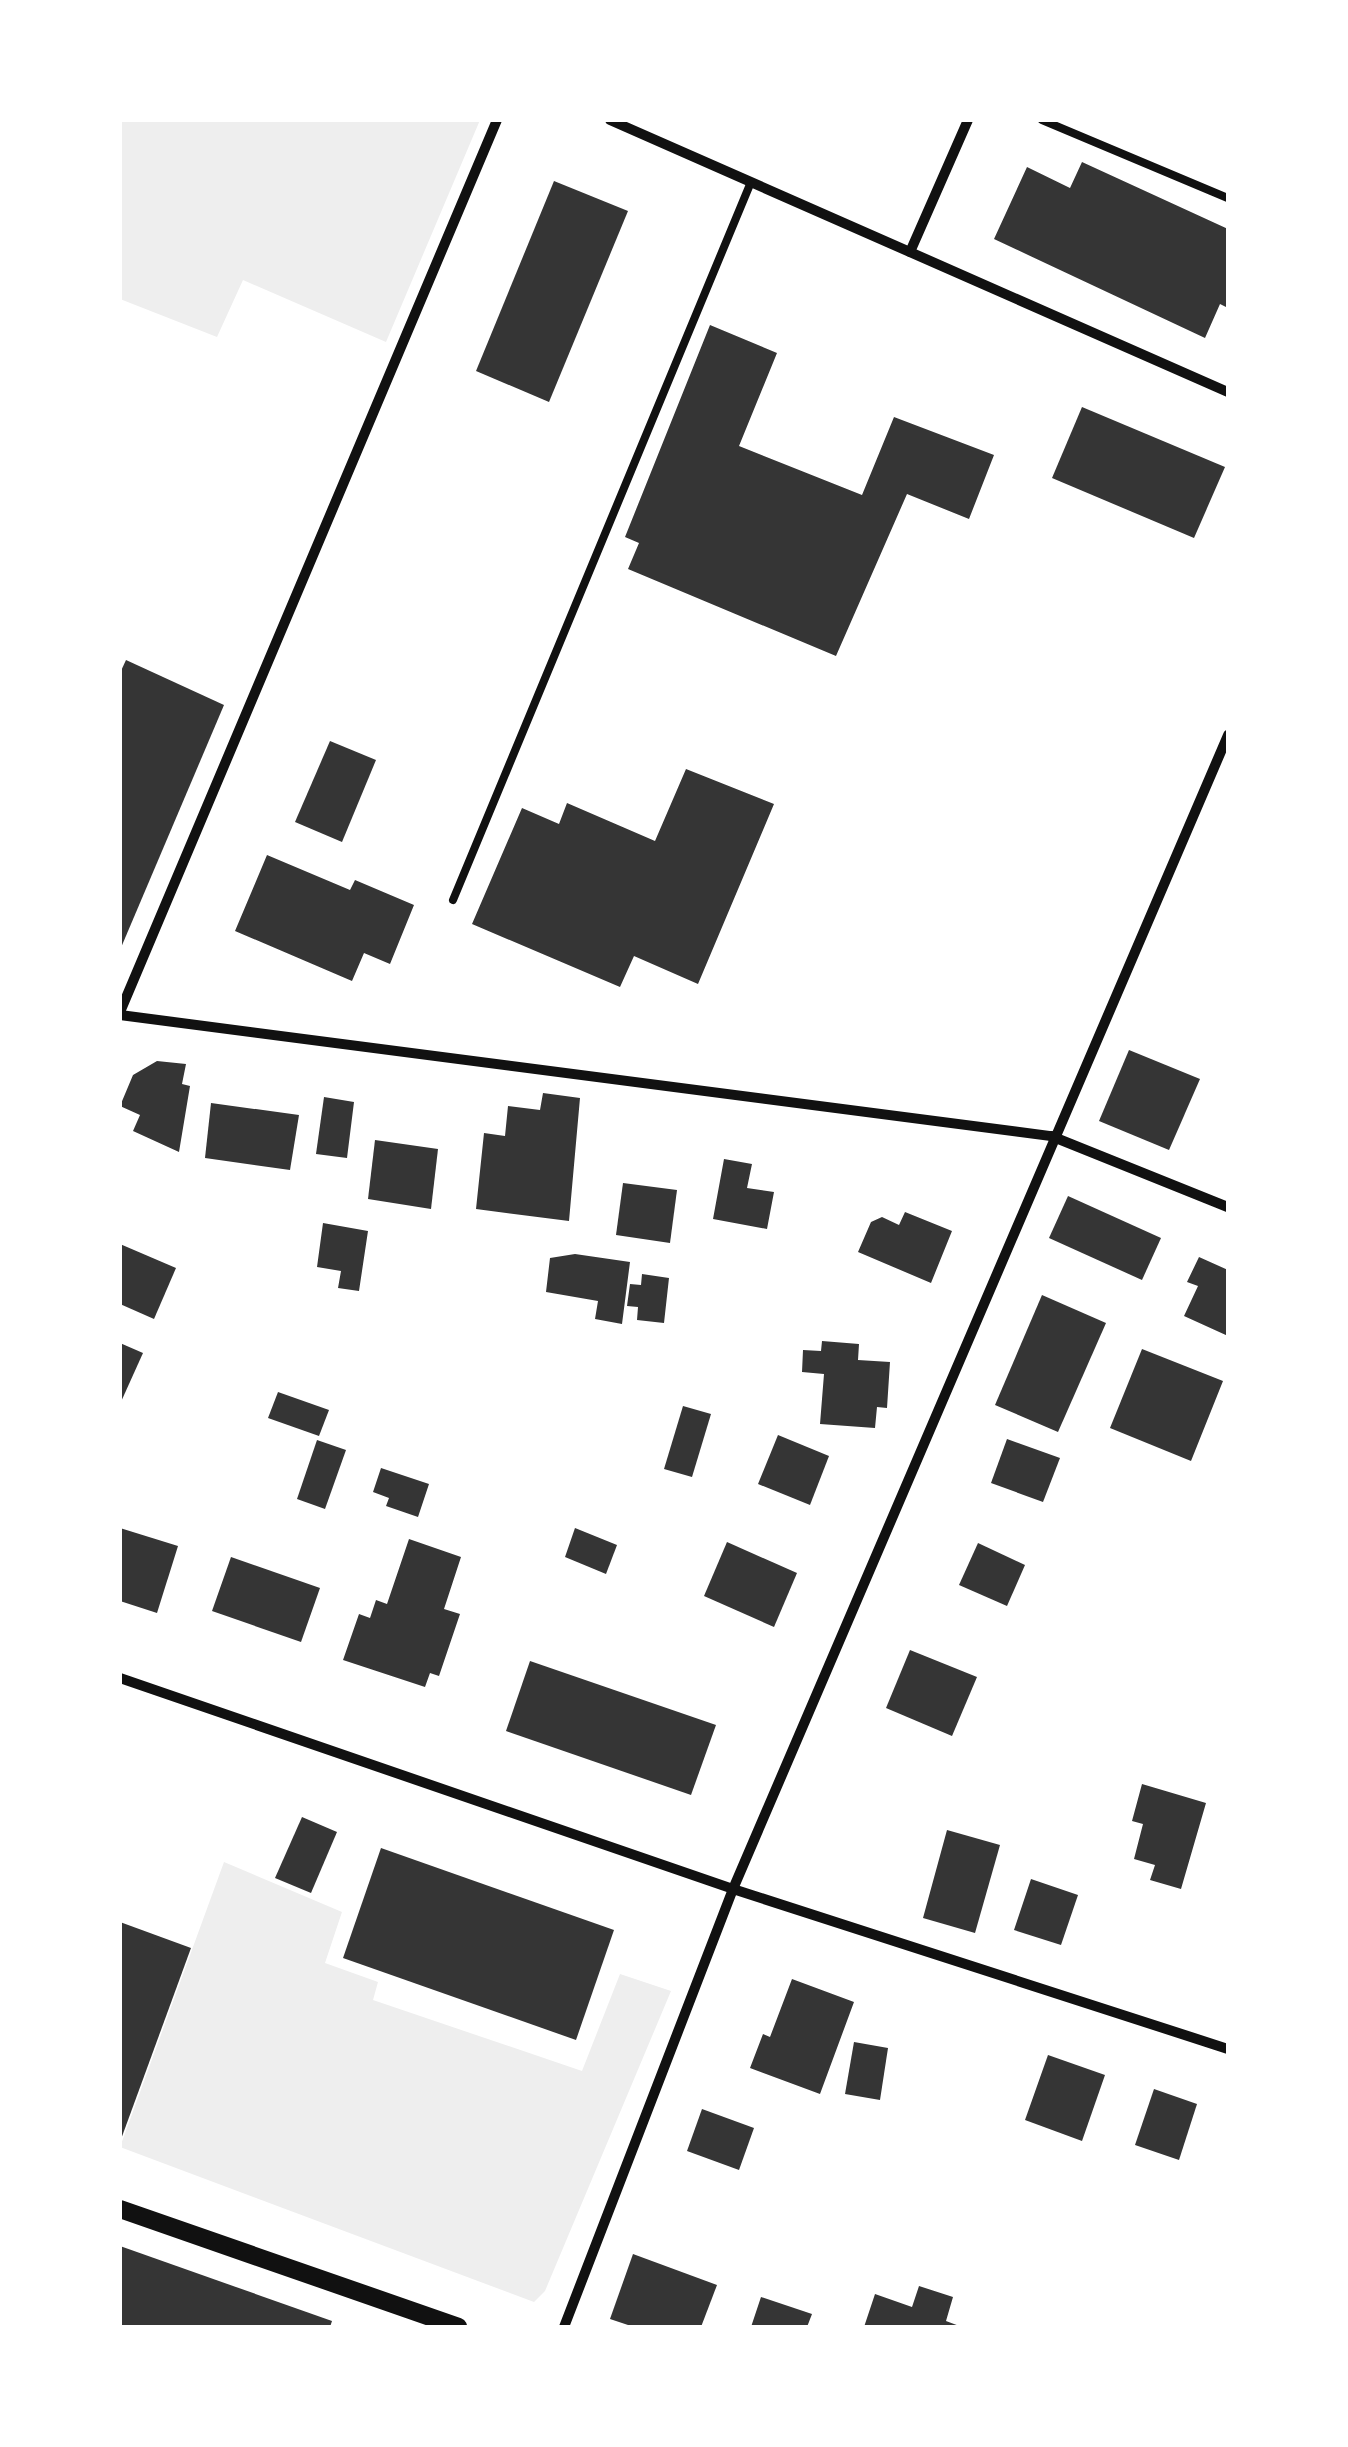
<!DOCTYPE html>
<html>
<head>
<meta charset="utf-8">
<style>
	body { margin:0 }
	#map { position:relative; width:1348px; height:2447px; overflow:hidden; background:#fff; font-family:Helvetica,sans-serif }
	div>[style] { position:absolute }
	.green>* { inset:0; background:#eee }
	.building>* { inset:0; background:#353535 }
	.service>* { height:8px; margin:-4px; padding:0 4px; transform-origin:4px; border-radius:4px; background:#111 }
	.minor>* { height:10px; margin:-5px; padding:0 5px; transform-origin:5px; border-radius:5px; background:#111 }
	.tertiary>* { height:18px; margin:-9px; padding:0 9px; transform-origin:9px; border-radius:9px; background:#111 }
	span { translate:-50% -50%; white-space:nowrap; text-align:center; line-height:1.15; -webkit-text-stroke:8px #fff; paint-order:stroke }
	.frame { position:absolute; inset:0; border:122px solid #fff; pointer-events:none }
</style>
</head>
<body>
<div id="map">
	<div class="green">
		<div style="clip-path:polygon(120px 120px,480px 120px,386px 342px,243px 280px,217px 337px,120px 299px)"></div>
		<div style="clip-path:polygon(224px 1862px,342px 1912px,325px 1963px,378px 1982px,373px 2000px,582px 2071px,620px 1974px,671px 1991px,545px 2291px,534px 2302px,120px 2147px)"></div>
	</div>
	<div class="building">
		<div style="clip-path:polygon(1082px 162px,1228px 229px,1228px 308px,1220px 304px,1205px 338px,994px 239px,1027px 167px,1070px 188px)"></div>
		<div style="clip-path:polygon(554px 181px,628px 211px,549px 402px,476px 371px)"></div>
		<div style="clip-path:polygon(710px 325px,777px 353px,739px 446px,862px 495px,894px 417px,994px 455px,969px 519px,907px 494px,836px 656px,628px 569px,639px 543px,625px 537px)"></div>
		<div style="clip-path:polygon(1082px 407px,1225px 467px,1194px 538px,1052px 478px)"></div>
		<div style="clip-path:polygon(126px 660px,224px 705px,120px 950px,120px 673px)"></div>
		<div style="clip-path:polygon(330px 741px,376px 760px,342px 842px,295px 822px)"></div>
		<div style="clip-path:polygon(686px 769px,774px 804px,698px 984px,634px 956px,620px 987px,472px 924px,522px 808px,559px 824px,567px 803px,655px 841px)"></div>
		<div style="clip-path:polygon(267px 855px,350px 890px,355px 880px,414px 905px,390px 964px,364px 953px,352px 981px,235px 931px)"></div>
		<div style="clip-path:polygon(1129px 1050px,1200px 1079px,1169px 1150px,1099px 1121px)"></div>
		<div style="clip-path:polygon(157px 1061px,186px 1064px,182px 1084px,190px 1086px,179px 1152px,133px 1131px,140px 1115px,120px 1106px,133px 1075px)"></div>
		<div style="clip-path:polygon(543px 1093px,580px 1098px,569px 1221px,476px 1209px,484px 1133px,505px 1136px,508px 1106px,540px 1110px)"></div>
		<div style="clip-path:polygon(324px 1097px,354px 1102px,347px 1158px,316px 1154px)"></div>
		<div style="clip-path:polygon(211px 1103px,299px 1115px,290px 1170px,205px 1158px)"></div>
		<div style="clip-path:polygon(375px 1140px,438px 1149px,431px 1209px,368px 1199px)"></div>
		<div style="clip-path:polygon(724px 1159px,752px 1164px,747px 1188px,774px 1192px,767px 1229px,713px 1219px)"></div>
		<div style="clip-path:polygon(623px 1183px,677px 1190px,670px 1243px,616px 1235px)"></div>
		<div style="clip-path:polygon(1068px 1196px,1161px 1238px,1142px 1280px,1049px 1238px)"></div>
		<div style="clip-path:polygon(905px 1212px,952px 1231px,931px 1283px,858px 1252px,871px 1222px,882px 1217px,899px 1225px)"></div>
		<div style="clip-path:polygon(323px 1223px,368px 1231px,359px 1291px,338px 1288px,341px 1271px,317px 1267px)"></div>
		<div style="clip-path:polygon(120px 1244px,176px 1268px,154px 1319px,120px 1304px)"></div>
		<div style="clip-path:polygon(575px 1254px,630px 1262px,622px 1324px,595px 1319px,598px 1301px,546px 1292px,550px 1258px)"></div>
		<div style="clip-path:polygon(1199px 1257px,1228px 1270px,1228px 1336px,1184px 1316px,1198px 1286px,1187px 1282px)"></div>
		<div style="clip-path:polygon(642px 1274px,669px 1278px,664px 1323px,637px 1320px,638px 1307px,627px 1306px,630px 1284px,641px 1285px)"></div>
		<div style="clip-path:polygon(1042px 1295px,1106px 1323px,1058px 1432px,995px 1405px)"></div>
		<div style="clip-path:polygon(822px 1341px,859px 1344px,858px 1360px,890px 1362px,887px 1408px,877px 1407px,875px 1428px,820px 1424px,824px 1374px,802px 1372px,803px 1350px,821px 1351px)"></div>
		<div style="clip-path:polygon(120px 1343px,143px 1353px,120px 1404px)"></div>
		<div style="clip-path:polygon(1142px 1349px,1223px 1381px,1191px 1461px,1110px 1428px)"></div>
		<div style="clip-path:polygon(278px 1392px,329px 1410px,319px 1436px,268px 1418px)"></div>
		<div style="clip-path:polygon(683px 1406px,711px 1414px,692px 1477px,664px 1469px)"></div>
		<div style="clip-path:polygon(778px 1435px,829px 1456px,810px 1505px,758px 1484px)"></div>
		<div style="clip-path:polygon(1007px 1439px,1060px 1458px,1043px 1502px,991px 1483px)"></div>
		<div style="clip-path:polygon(317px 1440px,346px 1450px,325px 1509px,297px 1499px)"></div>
		<div style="clip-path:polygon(381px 1468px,429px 1484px,418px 1517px,386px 1506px,389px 1498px,373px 1492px)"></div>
		<div style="clip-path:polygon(120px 1528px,178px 1546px,157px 1613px,120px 1601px)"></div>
		<div style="clip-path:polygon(575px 1528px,617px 1545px,606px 1574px,565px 1557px)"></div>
		<div style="clip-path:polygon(409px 1539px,461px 1557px,444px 1609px,460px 1614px,439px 1676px,430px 1673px,425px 1687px,343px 1660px,359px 1614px,370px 1618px,376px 1600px,387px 1604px)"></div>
		<div style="clip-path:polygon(727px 1542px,797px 1573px,774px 1627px,704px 1596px)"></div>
		<div style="clip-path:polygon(978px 1543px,1025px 1565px,1007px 1606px,959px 1585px)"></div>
		<div style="clip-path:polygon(231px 1557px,320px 1588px,301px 1642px,212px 1611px)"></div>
		<div style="clip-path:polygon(910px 1650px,977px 1677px,952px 1736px,886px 1708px)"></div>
		<div style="clip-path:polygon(530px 1661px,716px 1725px,691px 1795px,506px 1731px)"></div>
		<div style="clip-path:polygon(1142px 1784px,1206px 1803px,1181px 1889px,1150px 1880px,1155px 1865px,1134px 1859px,1143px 1824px,1132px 1821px)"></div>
		<div style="clip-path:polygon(302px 1817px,337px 1832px,311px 1893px,275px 1878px)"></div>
		<div style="clip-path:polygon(947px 1830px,1000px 1845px,975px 1933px,923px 1918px)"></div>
		<div style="clip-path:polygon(381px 1848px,614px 1930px,576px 2040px,343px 1958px)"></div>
		<div style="clip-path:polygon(1031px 1879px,1078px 1895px,1061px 1945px,1014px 1930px)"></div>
		<div style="clip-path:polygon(120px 1922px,191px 1948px,120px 2142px)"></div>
		<div style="clip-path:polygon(792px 1979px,854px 2002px,820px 2094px,750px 2068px,763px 2034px,770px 2037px)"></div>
		<div style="clip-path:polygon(854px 2042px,888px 2048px,880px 2100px,845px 2094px)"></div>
		<div style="clip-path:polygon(1048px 2055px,1105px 2075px,1082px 2141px,1025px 2120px)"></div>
		<div style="clip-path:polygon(1154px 2089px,1197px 2104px,1179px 2160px,1135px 2145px)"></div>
		<div style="clip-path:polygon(702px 2109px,754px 2128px,739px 2170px,687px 2151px)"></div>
		<div style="clip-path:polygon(120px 2246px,332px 2321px,330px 2327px,120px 2327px)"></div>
		<div style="clip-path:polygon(633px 2254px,717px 2285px,701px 2327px,634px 2327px,610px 2319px)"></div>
		<div style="clip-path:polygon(919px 2286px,953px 2297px,946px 2321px,962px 2327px,864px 2327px,875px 2294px,912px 2307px)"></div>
		<div style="clip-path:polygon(761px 2297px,812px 2314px,807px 2327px,751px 2327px)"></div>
	</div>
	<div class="service">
		<div style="left:1042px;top:120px;width:202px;rotate:22.8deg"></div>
		<div style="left:453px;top:900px;width:777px;rotate:-67.46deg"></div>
	</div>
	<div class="minor">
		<div style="left:610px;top:120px;width:675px;rotate:23.76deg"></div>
		<div style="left:910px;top:252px;width:144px;rotate:-66.3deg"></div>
		<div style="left:120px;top:1012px;width:968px;rotate:-67.09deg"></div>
		<div style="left:120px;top:1015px;width:939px;rotate:7.41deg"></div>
		<div style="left:1051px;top:1136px;width:191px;rotate:21.9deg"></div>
		<div style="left:120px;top:1678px;width:648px;rotate:18.99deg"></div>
		<div style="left:733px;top:1889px;width:520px;rotate:17.91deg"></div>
		<div style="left:564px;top:2327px;width:469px;rotate:-68.9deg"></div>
		<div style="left:733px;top:1889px;width:1256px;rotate:-66.78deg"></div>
	</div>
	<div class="tertiary">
		<div style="left:120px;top:2209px;width:358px;rotate:19.2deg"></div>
	</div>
	<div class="frame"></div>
</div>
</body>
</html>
